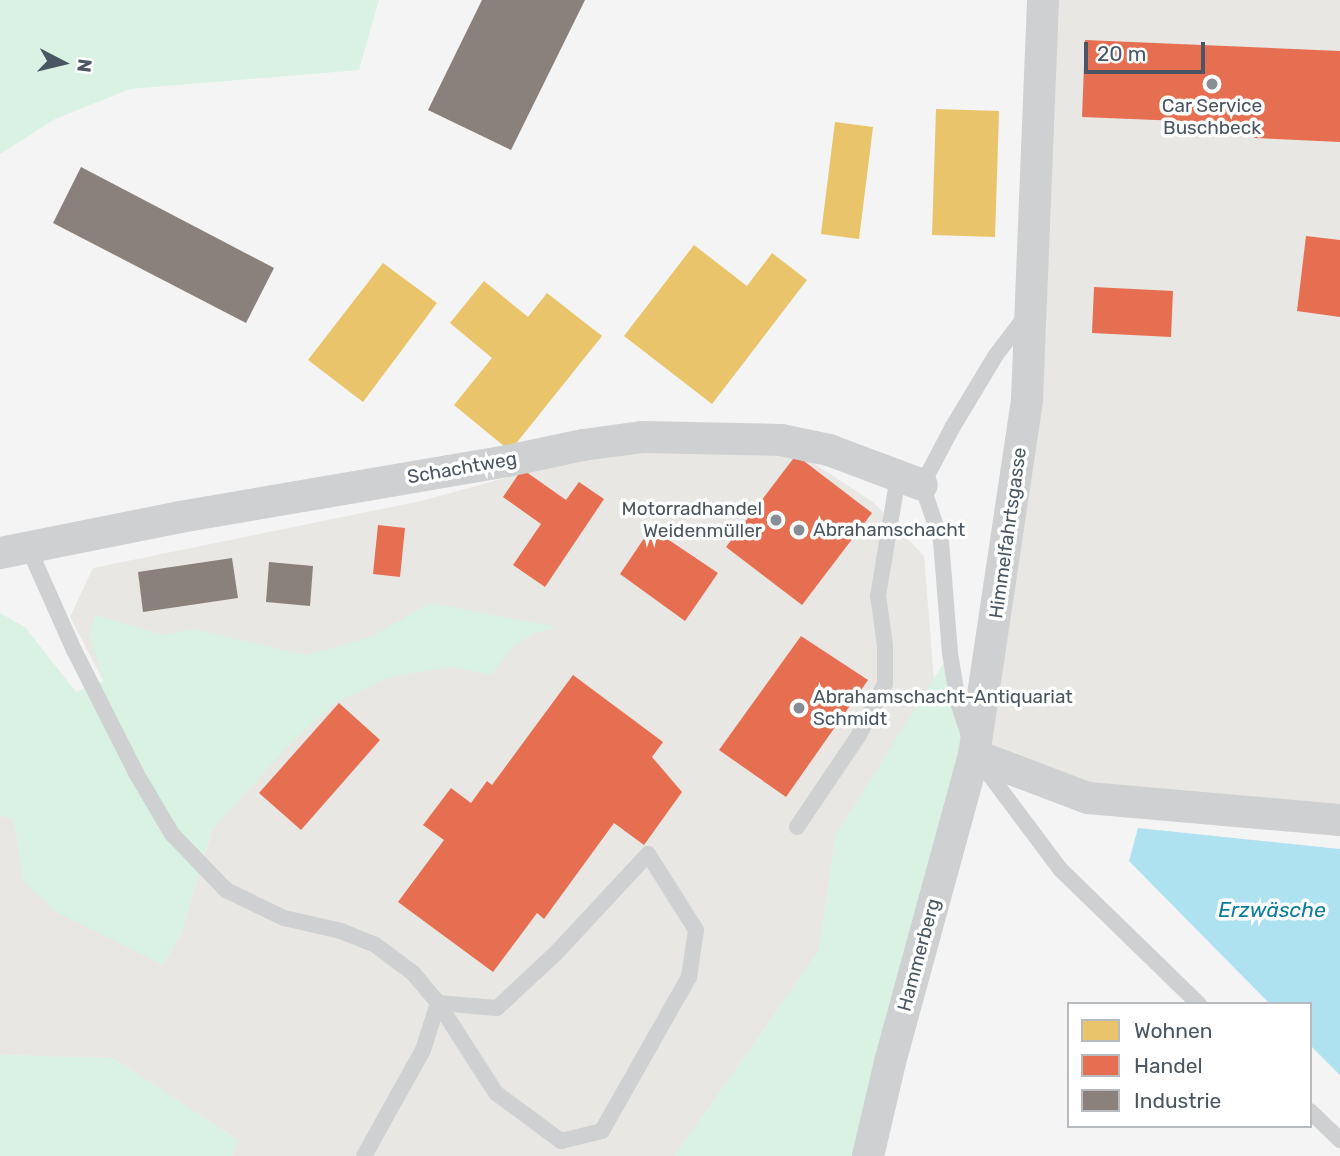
<!DOCTYPE html>
<html>
<head>
<meta charset="utf-8">
<style>
	body { margin:0 }
	#map { position:relative; width:1340px; height:1156px; overflow:hidden; background:#f4f4f4; font-family:Rubik,sans-serif }
	div>[style] { position:absolute }
	.commercial>* { inset:0; background:#e8e7e3 }
	.green>* { inset:0; background:#d9f2e3 }
	.water>* { inset:0; background:#aee2f0 }
	.homes>* { inset:0; background:#e9c46a }
	.shops>* { inset:0; background:#e76f51 }
	.industry>* { inset:0; background:#8a817c }
	.lane>* { height:16px; margin:-8px; padding:0 8px; transform-origin:8px; border-radius:8px; background:#ced0d2 }
	.street>* { height:32px; margin:-16px; padding:0 16px; transform-origin:16px; border-radius:16px; background:#ced0d2 }
	.dots>* { width:19px; height:19px; translate:-50% -50%; box-sizing:border-box; border:4px solid #fff; border-radius:50% }
	span { translate:-50% -50%; white-space:nowrap; text-align:center; line-height:1.15; -webkit-text-stroke:7px #fff; paint-order:stroke }
	.poi-label { font-size:19px; color:#4a5661 }
	.right { translate:-100% -50%; text-align:right }
	.left { translate:0 -50%; text-align:left }
	.street-label { font-size:19px; color:#4a5661 }
	.water-label { font-size:21px; color:#0c7c9b; font-style:italic }
	.legend { position:absolute; left:1067px; top:1002px; width:245px; height:126px; box-sizing:border-box; background:#fff; border:2px solid #b7bbc0; margin:0; padding:9px 12px; list-style:none; font-size:21px; color:#4a5661 }
	.legend li { display:flex; align-items:center; gap:14px; height:35px }
	.legend b { width:35px; border:2px solid #b7bbc0 }
	.north { position:absolute; left:28px; top:28px; width:70px; height:70px; -webkit-text-stroke:5px #fff; paint-order:stroke; rotate:97deg; font-size:19px; font-weight:700; line-height:28px; text-align:center; color:#4a5661 }
	.north::after { content:''; display:block; margin:auto; width:24px; height:32px; background:#4a5661; clip-path:polygon(50% 0,100% 100%,50% 72%,0 100%) }
	.scale { position:absolute; left:1084px; top:42px; width:121px; height:32px; box-sizing:border-box; border:4px solid #4a5661; border-top:0; padding-left:9px; font-size:21px; line-height:24px; white-space:nowrap; color:#4a5661; -webkit-text-stroke:5px #fff; paint-order:stroke }
</style>
</head>
<body>
<div id="map">
	<div class="commercial">
		<div style="clip-path:polygon(1043px 0,1340px 0,1340px 820px,1088px 798px,974px 755px,1027px 399px)"></div>
		<div style="clip-path:polygon(654px 449px,801px 455px,873px 502px,924px 556px,934px 680px,836px 835px,819px 951px,675px 1156px,232px 1156px,238px 1140px,113px 1058px,0 1055px,0 815px,14px 820px,24px 882px,163px 965px,181px 934px,212px 831px,144px 758px,70px 617px,93px 568px,421px 501px,564px 462px)"></div>
	</div>
	<div class="green">
		<div style="clip-path:polygon(0 0,379px 0,359px 70px,130px 89px,55px 119px,0 154px)"></div>
		<div style="clip-path:polygon(430px 603px,558px 627px,535px 633px,514px 646px,491px 675px,452px 667px,390px 677px,335px 703px,289px 745px,212px 830px,181px 934px,163px 965px,58px 913px,24px 882px,14px 820px,0 815px,0 613px,25px 627px,76px 692px,104px 681px,89px 635px,95px 615px,164px 635px,194px 629px,306px 655px,371px 637px)"></div>
		<div style="clip-path:polygon(950px 653px,974px 755px,868px 1156px,675px 1156px,819px 951px,836px 835px)"></div>
		<div style="clip-path:polygon(0 1055px,113px 1058px,238px 1140px,232px 1156px,0 1156px)"></div>
	</div>
	<div class="water">
		<div style="clip-path:polygon(1138px 828px,1340px 849px,1340px 1075px,1310px 1045px,1310px 1004px,1270px 1004px,1129px 861px)"></div>
	</div>
	<div class="homes">
		<div style="clip-path:polygon(936px 109px,999px 111px,995px 237px,932px 235px)"></div>
		<div style="clip-path:polygon(835px 122px,873px 127px,859px 239px,821px 234px)"></div>
		<div style="clip-path:polygon(694px 245px,747px 286px,772px 253px,807px 280px,712px 404px,624px 336px)"></div>
		<div style="clip-path:polygon(383px 263px,437px 303px,363px 402px,308px 360px)"></div>
		<div style="clip-path:polygon(484px 281px,528px 317px,547px 293px,602px 336px,510px 451px,454px 405px,492px 358px,450px 323px)"></div>
	</div>
	<div class="shops">
		<div style="clip-path:polygon(1085px 40px,1340px 51px,1340px 142px,1254px 138px,1254px 124px,1082px 117px)"></div>
		<div style="clip-path:polygon(1306px 236px,1340px 240px,1340px 317px,1297px 311px)"></div>
		<div style="clip-path:polygon(1094px 287px,1173px 291px,1171px 337px,1092px 333px)"></div>
		<div style="clip-path:polygon(796px 455px,872px 513px,802px 605px,726px 547px)"></div>
		<div style="clip-path:polygon(522px 469px,566px 500px,579px 482px,604px 499px,545px 587px,513px 565px,541px 524px,503px 497px)"></div>
		<div style="clip-path:polygon(378px 525px,405px 528px,400px 577px,373px 574px)"></div>
		<div style="clip-path:polygon(651px 528px,718px 573px,685px 621px,620px 574px)"></div>
		<div style="clip-path:polygon(801px 636px,868px 680px,786px 797px,719px 750px)"></div>
		<div style="clip-path:polygon(573px 675px,663px 742px,652px 757px,682px 792px,644px 845px,614px 823px,544px 919px,537px 913px,493px 972px,398px 902px,444px 840px,423px 825px,451px 788px,471px 803px,487px 781px,492px 785px)"></div>
		<div style="clip-path:polygon(339px 703px,380px 740px,301px 830px,259px 793px)"></div>
	</div>
	<div class="industry">
		<div style="clip-path:polygon(482px 0,585px 0,511px 150px,428px 110px)"></div>
		<div style="clip-path:polygon(81px 167px,274px 268px,246px 323px,53px 223px)"></div>
		<div style="clip-path:polygon(232px 558px,238px 598px,143px 612px,138px 572px)"></div>
		<div style="clip-path:polygon(269px 562px,313px 566px,310px 606px,266px 602px)"></div>
	</div>
	<div class="lane">
		<div style="left:29px;top:549px;width:111px;rotate:66deg"></div>
		<div style="left:74px;top:650px;width:138px;rotate:63.2deg"></div>
		<div style="left:136px;top:773px;width:71px;rotate:59.5deg"></div>
		<div style="left:172px;top:834px;width:78px;rotate:46deg"></div>
		<div style="left:226px;top:890px;width:64px;rotate:25.8deg"></div>
		<div style="left:284px;top:918px;width:58px;rotate:12.8deg"></div>
		<div style="left:341px;top:931px;width:35px;rotate:22deg"></div>
		<div style="left:374px;top:944px;width:49px;rotate:36.6deg"></div>
		<div style="left:413px;top:973px;width:39px;rotate:50deg"></div>
		<div style="left:438px;top:1003px;width:49px;rotate:107.7deg"></div>
		<div style="left:423px;top:1050px;width:121px;rotate:119.1deg"></div>
		<div style="left:970px;top:739px;width:39px;rotate:-108deg"></div>
		<div style="left:958px;top:702px;width:50px;rotate:-99.3deg"></div>
		<div style="left:950px;top:653px;width:112px;rotate:-94.6deg"></div>
		<div style="left:941px;top:541px;width:59px;rotate:-108.7deg"></div>
		<div style="left:922px;top:485px;width:64px;rotate:-62.2deg"></div>
		<div style="left:952px;top:428px;width:85px;rotate:-58.9deg"></div>
		<div style="left:996px;top:355px;width:48px;rotate:-52.7deg"></div>
		<div style="left:980px;top:762px;width:134px;rotate:53.2deg"></div>
		<div style="left:1060px;top:869px;width:194px;rotate:44.2deg"></div>
		<div style="left:797px;top:827px;width:111px;rotate:-56deg"></div>
		<div style="left:859px;top:735px;width:57px;rotate:-63deg"></div>
		<div style="left:885px;top:684px;width:39px;rotate:-90deg"></div>
		<div style="left:885px;top:645px;width:49px;rotate:-98.1deg"></div>
		<div style="left:878px;top:596px;width:122px;rotate:-80.5deg"></div>
		<div style="left:648px;top:854px;width:90px;rotate:57.7deg"></div>
		<div style="left:696px;top:930px;width:48px;rotate:98.5deg"></div>
		<div style="left:689px;top:977px;width:177px;rotate:119.5deg"></div>
		<div style="left:602px;top:1131px;width:42px;rotate:166.3deg"></div>
		<div style="left:561px;top:1141px;width:81px;rotate:-143.6deg"></div>
		<div style="left:496px;top:1093px;width:107px;rotate:-122.8deg"></div>
		<div style="left:438px;top:1003px;width:59px;rotate:4.8deg"></div>
		<div style="left:497px;top:1008px;width:82px;rotate:-43deg"></div>
		<div style="left:557px;top:952px;width:134px;rotate:-47.1deg"></div>
		<div style="left:1310px;top:1111px;width:42px;rotate:44deg"></div>
	</div>
	<div class="street">
		<div style="left:0;top:553px;width:184px;rotate:-11.3deg"></div>
		<div style="left:180px;top:517px;width:332px;rotate:-9.7deg"></div>
		<div style="left:507px;top:461px;width:78px;rotate:-11.9deg"></div>
		<div style="left:583px;top:445px;width:61px;rotate:-7.6deg"></div>
		<div style="left:643px;top:437px;width:138px;rotate:1.2deg"></div>
		<div style="left:781px;top:440px;width:49px;rotate:11.8deg"></div>
		<div style="left:829px;top:450px;width:99px;rotate:20.6deg"></div>
		<div style="left:974px;top:755px;width:122px;rotate:20.7deg"></div>
		<div style="left:1088px;top:798px;width:253px;rotate:5deg"></div>
		<div style="left:868px;top:1156px;width:97px;rotate:-76.8deg"></div>
		<div style="left:890px;top:1062px;width:318px;rotate:-74.7deg"></div>
		<div style="left:974px;top:755px;width:360px;rotate:-81.5deg"></div>
		<div style="left:1027px;top:399px;width:399px;rotate:-87.7deg"></div>
	</div>
	<div class="dots">
		<div style="left:1212px;top:84px;background:#868d94"></div>
		<div style="left:776px;top:520px;background:#868d94"></div>
		<div style="left:799px;top:530px;background:#868d94"></div>
		<div style="left:799px;top:708px;background:#868d94"></div>
	</div>
	<div class="poi-label">
		<span style="left:1212px;top:117px">Car Service<br>Buschbeck</span>
		<span class="right" style="left:762px;top:520px">Motorradhandel<br>Weidenmüller</span>
		<span class="left" style="left:813px;top:530px">Abrahamschacht</span>
		<span class="left" style="left:813px;top:708px">Abrahamschacht-Antiquariat<br>Schmidt</span>
	</div>
	<div class="street-label">
		<span style="left:462px;top:468px;rotate:-10deg">Schachtweg</span>
		<span style="left:1008px;top:533px;rotate:-82deg">Himmelfahrtsgasse</span>
		<span style="left:919px;top:955px;rotate:-75deg">Hammerberg</span>
	</div>
	<div class="water-label">
		<span style="left:1272px;top:910px">Erzwäsche</span>
	</div>
	<ul class="legend">
	<li><b style="height:19px;background:#e9c46a"></b>Wohnen</li>
	<li><b style="height:19px;background:#e76f51"></b>Handel</li>
	<li><b style="height:19px;background:#8a817c"></b>Industrie</li>
	</ul>
	<div class="north">N</div>
	<div class="scale">20 m</div>
</div>
</body>
</html>
